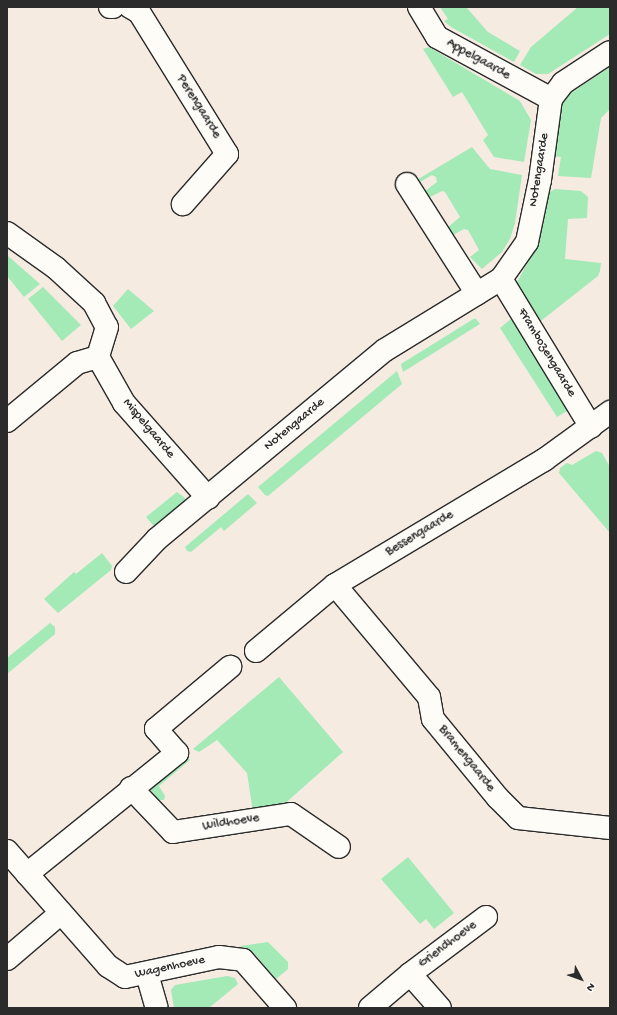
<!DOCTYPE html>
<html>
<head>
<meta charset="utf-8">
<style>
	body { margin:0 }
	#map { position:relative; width:617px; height:1015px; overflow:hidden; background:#f5ebe1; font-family:"Gochi Hand",sans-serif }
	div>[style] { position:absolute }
	.green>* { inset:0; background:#a3eab7 }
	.roads { filter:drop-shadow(1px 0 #2b2b2b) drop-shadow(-1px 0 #2b2b2b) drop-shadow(0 1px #2b2b2b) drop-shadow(0 -1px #2b2b2b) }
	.street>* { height:22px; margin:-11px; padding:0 11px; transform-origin:11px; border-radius:11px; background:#fdfcf7 }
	span { translate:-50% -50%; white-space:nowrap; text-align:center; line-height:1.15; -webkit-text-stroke:3.5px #fdfcf7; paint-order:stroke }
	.street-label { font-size:13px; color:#2b2b2b }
	.frame { position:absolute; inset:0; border:8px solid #2b2b2b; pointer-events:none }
	.north { position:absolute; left:561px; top:959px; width:40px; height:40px; -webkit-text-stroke:3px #fdfcf7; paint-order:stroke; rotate:131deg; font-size:11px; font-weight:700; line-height:16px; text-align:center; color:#2b2b2b }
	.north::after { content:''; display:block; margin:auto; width:14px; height:18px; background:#2b2b2b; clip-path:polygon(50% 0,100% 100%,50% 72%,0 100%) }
</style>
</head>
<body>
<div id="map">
	<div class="green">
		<div style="clip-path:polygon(436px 7px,466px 7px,488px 32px,520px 51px,514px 62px,451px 27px,444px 21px,448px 19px,440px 7px)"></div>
		<div style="clip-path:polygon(578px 7px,610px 7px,610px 34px,548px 74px,536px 74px,520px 65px,531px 47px)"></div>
		<div style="clip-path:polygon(429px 47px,520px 101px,531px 120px,524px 162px,494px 157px,483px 140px,488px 135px,462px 92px,453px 97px,423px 49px)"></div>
		<div style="clip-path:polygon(610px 67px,610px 109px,601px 118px,591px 178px,558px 176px,561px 157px,554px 156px,562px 105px,571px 93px)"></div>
		<div style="clip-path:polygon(472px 147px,490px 169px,522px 175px,515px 223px,510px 239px,502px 252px,482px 269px,470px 257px,479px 250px,468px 230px,464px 229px,453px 235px,447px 228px,460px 217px,445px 192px,442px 191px,430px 197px,425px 191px,437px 182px,436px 177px,432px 175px,420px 182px,415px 181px)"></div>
		<div style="clip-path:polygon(555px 189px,581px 191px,588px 197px,587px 218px,568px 219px,565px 259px,601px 263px,600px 271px,598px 276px,537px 324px,516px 284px,537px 245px,549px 192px)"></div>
		<div style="clip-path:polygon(8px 256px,40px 284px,24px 297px,7px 276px)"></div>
		<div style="clip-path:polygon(43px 287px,81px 325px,62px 341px,28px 299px)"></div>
		<div style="clip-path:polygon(128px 289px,154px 311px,131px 329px,113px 306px)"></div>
		<div style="clip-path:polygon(475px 318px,480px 324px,403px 372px,401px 364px)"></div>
		<div style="clip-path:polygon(512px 318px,569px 410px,557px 417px,500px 328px)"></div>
		<div style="clip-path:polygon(397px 371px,402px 384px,268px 496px,265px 495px,258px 487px)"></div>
		<div style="clip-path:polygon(596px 451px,602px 453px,610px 467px,610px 533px,559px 473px,560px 468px,567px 463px,572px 465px)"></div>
		<div style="clip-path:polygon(177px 492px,185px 498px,184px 502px,158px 525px,153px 525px,146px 517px)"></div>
		<div style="clip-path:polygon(248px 494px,257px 503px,224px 531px,221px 527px,191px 552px,187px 551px,185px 547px)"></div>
		<div style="clip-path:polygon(102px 553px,112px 566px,111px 570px,58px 613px,44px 599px,74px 572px,76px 574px)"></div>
		<div style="clip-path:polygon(50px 623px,55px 627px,55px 634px,7px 674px,7px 658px)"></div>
		<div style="clip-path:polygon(279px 677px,343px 752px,281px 807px,253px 812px,247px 773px,217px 740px,199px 752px,193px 749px)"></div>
		<div style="clip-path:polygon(186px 754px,190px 760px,159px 786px,165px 796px,164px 800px,159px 800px,149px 788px)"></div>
		<div style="clip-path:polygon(408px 857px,454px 913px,434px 929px,426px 919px,420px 924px,381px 879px)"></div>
		<div style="clip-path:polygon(268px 942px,288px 962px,288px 969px,276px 979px,253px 952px,240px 946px)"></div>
		<div style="clip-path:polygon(227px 976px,235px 978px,238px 984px,209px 1008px,174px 1008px,171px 990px,175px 985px)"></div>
	</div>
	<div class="roads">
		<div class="street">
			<div style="left:110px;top:7px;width:3px"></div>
			<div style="left:130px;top:7px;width:10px;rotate:29deg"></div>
			<div style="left:139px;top:12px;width:167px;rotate:58.2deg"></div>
			<div style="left:227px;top:154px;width:67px;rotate:131.3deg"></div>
			<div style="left:419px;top:7px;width:35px;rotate:59deg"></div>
			<div style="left:437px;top:37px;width:130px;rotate:28.5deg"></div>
			<div style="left:407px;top:184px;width:130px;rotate:57.5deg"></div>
			<div style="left:7px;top:233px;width:60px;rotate:35.5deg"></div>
			<div style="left:56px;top:268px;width:52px;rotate:42.6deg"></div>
			<div style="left:94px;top:303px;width:27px;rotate:62deg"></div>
			<div style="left:107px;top:327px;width:31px;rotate:107deg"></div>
			<div style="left:98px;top:357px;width:53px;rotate:60.5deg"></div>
			<div style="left:124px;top:403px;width:127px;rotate:48.5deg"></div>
			<div style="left:501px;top:279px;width:173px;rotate:58.7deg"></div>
			<div style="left:7px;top:421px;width:91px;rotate:-39.6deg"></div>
			<div style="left:77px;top:363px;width:22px;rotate:-16deg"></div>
			<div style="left:126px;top:572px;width:45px;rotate:-46.8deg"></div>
			<div style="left:157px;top:539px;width:296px;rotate:-39.7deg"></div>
			<div style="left:385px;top:350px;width:136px;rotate:-31.5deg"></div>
			<div style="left:501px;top:279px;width:45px;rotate:-54.9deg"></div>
			<div style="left:527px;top:242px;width:63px;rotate:-78.2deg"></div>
			<div style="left:540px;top:180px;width:82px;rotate:-82.3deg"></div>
			<div style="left:551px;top:99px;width:20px;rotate:-53deg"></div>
			<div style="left:563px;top:83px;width:56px;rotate:-33.4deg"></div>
			<div style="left:335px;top:585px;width:146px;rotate:50deg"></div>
			<div style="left:429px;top:697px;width:22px;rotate:80deg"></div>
			<div style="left:433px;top:719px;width:102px;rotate:50.6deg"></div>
			<div style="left:498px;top:798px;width:28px;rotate:45deg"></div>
			<div style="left:518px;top:818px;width:93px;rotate:6.2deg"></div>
			<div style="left:256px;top:651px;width:103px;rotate:-39.9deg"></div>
			<div style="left:335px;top:585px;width:244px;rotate:-30.9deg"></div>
			<div style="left:544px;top:460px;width:82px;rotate:-36deg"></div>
			<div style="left:131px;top:788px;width:61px;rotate:46.3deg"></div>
			<div style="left:173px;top:832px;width:119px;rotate:-8.7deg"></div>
			<div style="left:291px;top:814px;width:58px;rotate:34.5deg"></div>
			<div style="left:7px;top:851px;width:153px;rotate:48.7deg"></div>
			<div style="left:108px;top:966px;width:20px;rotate:33deg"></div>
			<div style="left:125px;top:977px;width:96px;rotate:-12deg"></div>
			<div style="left:219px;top:957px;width:24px;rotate:7deg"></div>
			<div style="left:243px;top:960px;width:64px;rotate:48.8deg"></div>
			<div style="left:27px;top:874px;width:193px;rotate:-38.9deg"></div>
			<div style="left:177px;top:753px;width:32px;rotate:-131deg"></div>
			<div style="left:156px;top:729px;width:97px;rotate:-40deg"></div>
			<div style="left:7px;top:959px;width:71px;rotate:-40.4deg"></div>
			<div style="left:147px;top:974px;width:35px;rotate:74deg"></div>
			<div style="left:410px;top:974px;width:95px;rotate:-36.9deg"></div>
			<div style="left:370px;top:1008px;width:52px;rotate:-40.4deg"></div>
			<div style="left:410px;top:974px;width:45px;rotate:48.6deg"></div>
		</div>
	</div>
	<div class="street-label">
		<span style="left:478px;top:60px;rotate:29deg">Appelgaarde</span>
		<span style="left:198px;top:107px;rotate:58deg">Perengaarde</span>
		<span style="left:540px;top:170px;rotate:-81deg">Notengaarde</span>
		<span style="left:546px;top:353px;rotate:59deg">Frambozengaarde</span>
		<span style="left:295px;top:425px;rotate:-40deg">Notengaarde</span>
		<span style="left:148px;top:429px;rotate:50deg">Mispelgaarde</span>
		<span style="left:420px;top:534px;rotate:-31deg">Bessengaarde</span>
		<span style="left:466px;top:759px;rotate:51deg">Bramengaarde</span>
		<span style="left:231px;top:823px;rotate:-9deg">Wildhoeve</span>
		<span style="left:448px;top:945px;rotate:-37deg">Griendhoeve</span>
		<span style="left:170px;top:968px;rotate:-12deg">Wagenhoeve</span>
	</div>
	<div class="frame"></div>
	<div class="north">N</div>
</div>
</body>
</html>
